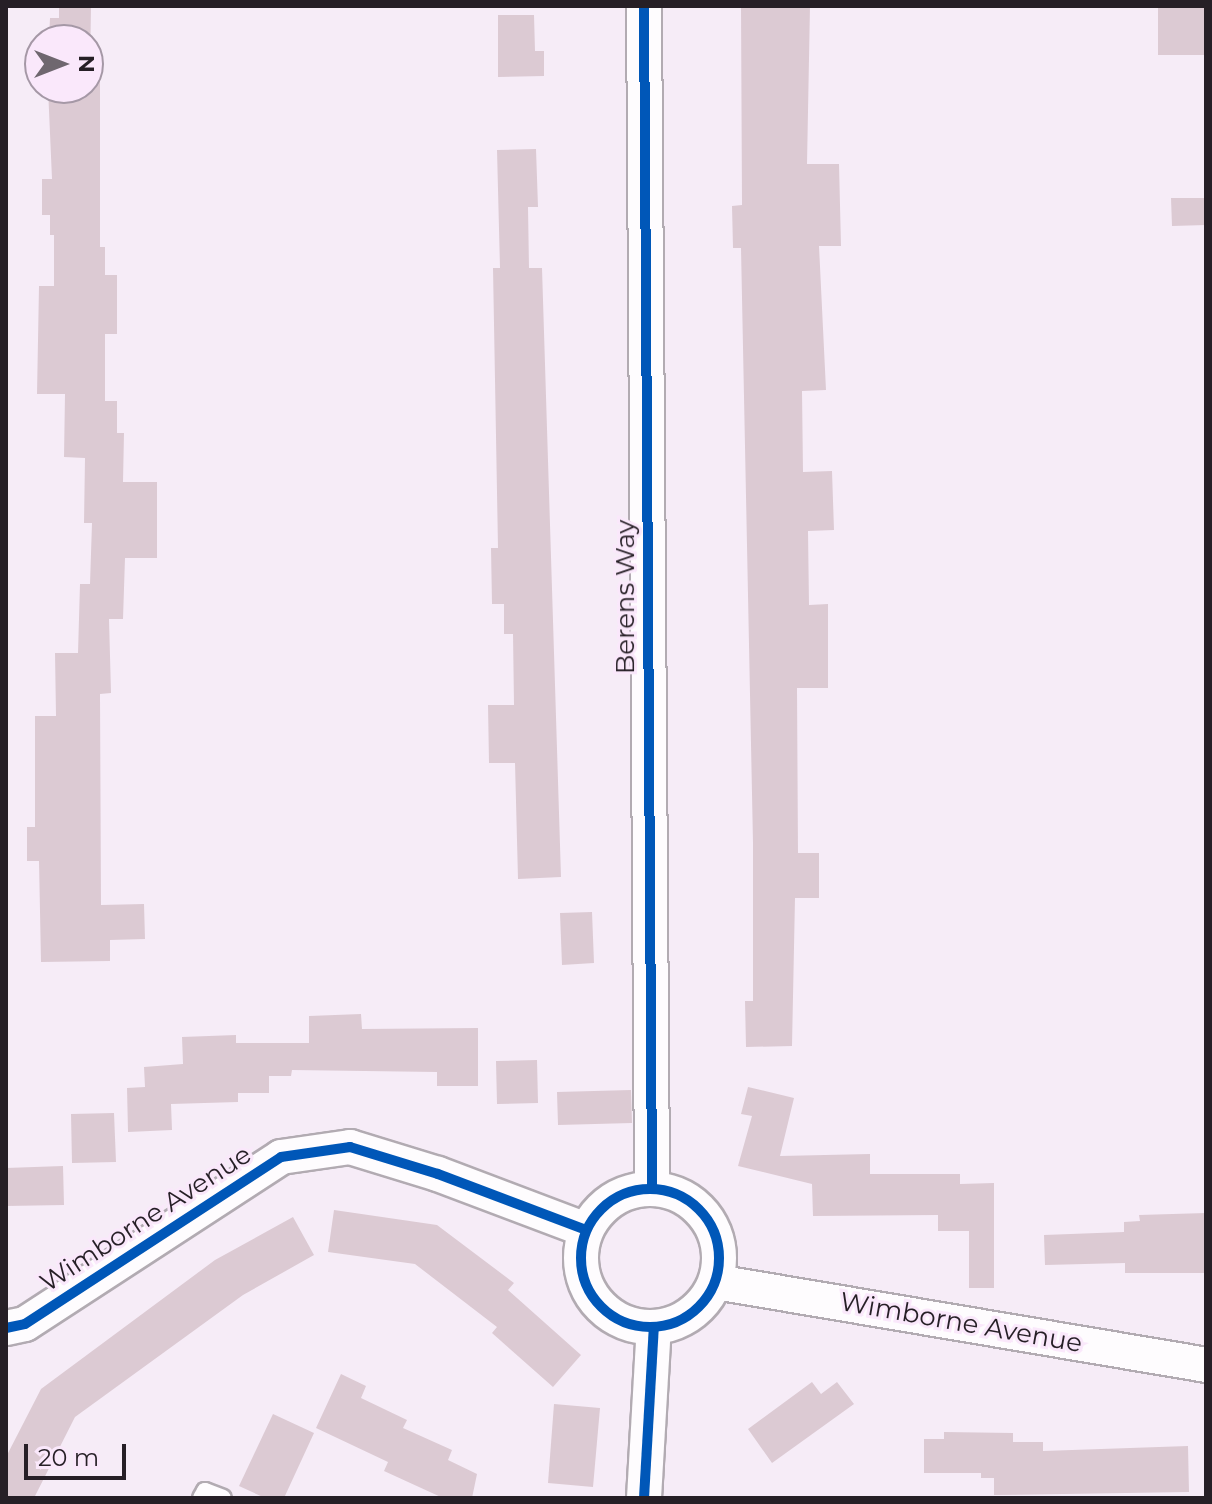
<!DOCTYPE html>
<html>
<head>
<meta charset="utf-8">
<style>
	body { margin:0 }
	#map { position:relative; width:1212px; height:1504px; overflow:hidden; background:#f6ecf7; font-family:Montserrat,sans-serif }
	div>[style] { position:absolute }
	.building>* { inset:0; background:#dccad3 }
	.roads { filter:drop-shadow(2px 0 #b2abb2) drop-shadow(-2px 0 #b2abb2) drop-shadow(0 2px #b2abb2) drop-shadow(0 -2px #b2abb2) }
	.lane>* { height:16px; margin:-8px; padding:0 8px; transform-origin:8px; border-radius:8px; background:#fefcfe }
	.street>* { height:34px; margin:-17px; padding:0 17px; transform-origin:17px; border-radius:17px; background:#fefcfe }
	.street>.ring { margin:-17px; padding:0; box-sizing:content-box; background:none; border:34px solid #fefcfe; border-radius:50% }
	.cycleway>* { height:10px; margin:-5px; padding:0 5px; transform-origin:5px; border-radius:5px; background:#0057b8 }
	.cycleway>.ring { margin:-5px; padding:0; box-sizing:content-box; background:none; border:10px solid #0057b8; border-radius:50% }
	span { translate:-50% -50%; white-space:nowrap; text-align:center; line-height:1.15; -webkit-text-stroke:6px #fae8fb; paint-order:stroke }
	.street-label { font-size:26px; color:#261f26 }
	.frame { position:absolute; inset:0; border:8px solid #261f26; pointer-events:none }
	.north { position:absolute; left:24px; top:24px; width:80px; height:80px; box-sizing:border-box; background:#fae8fb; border:2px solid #a598a6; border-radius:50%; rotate:90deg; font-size:22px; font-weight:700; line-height:32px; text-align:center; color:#261f26 }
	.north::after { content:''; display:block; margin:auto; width:28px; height:36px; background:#6f676f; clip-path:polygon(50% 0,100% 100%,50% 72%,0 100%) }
	.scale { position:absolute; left:24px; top:1444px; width:102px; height:36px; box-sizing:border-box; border:4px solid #261f26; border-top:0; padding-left:10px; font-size:24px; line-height:28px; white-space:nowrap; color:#261f26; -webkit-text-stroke:6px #fae8fb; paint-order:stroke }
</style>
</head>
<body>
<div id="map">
	<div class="building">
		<div style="clip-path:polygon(59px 6px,91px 6px,90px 70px,100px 70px,100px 247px,105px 247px,105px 275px,117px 275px,117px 334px,105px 334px,105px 401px,117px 401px,117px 433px,124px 433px,123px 482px,157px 482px,157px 558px,125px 558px,123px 619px,109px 619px,111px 693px,100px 694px,101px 905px,144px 904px,145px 939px,110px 940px,110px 961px,41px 962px,39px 861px,27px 861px,27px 827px,35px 827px,35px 716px,56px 716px,55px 653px,78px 653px,80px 584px,90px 584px,92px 523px,84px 523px,85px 458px,64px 457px,65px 394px,37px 394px,39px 286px,54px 286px,54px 235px,50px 235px,50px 215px,42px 215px,42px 179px,52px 179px,48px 88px,88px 88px,88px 40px,49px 40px,50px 18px,59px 18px)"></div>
		<div style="clip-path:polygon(741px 6px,810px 6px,807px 164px,839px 164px,841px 246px,819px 246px,826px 390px,802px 391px,803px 472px,832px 471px,834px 530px,808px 531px,809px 605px,828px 604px,828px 688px,797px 688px,798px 853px,819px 853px,819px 898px,795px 898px,792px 1046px,746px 1047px,745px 1001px,753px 1001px,753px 843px,741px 248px,733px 248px,732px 206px,742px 205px)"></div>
		<div style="clip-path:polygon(1158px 6px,1206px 6px,1206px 55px,1158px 55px)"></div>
		<div style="clip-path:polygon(498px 15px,534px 15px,535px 51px,544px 51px,544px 76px,498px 77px)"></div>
		<div style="clip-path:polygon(536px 149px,538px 207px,528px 207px,529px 268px,542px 268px,561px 877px,518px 879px,515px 763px,489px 763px,488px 705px,514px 705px,513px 634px,504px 634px,504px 604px,492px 604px,491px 548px,498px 548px,493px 268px,500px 268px,497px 150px)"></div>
		<div style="clip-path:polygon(1171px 198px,1206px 198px,1206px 225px,1172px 226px)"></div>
		<div style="clip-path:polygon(592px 912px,594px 963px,562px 965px,560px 913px)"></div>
		<div style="clip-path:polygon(361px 1014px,362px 1029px,478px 1028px,478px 1086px,437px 1086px,437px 1072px,292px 1070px,291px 1076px,269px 1076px,269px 1093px,238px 1093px,238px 1102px,171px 1104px,172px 1130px,128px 1132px,127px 1088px,145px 1087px,144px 1067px,183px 1064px,182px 1037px,236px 1035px,236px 1043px,309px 1043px,309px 1016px)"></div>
		<div style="clip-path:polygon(537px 1060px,538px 1103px,497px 1104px,496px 1061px)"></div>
		<div style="clip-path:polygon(748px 1087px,794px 1098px,780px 1156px,870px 1154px,870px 1174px,960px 1174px,960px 1184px,994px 1183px,994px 1288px,969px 1288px,969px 1231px,938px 1231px,938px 1215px,813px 1216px,812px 1184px,738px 1166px,752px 1116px,741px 1114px)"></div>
		<div style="clip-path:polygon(631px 1090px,632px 1123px,558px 1125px,557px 1092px)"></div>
		<div style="clip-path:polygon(114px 1113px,116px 1162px,72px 1163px,71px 1114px)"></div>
		<div style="clip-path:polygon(63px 1166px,64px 1205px,6px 1206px,6px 1168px)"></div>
		<div style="clip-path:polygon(334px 1210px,437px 1225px,514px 1283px,508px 1290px,581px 1355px,553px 1387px,492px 1333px,497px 1327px,415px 1264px,328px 1252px)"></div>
		<div style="clip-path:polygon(1206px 1213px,1206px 1273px,1125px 1273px,1125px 1263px,1045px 1265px,1044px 1235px,1124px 1232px,1124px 1222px,1140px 1221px,1139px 1215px)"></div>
		<div style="clip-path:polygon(293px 1217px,314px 1255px,243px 1295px,75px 1417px,34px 1498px,6px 1498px,6px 1457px,41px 1389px,215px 1260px)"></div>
		<div style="clip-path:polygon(341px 1374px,366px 1386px,361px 1398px,407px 1420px,403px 1428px,452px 1450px,448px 1460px,477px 1474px,472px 1498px,443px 1498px,384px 1471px,388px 1462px,316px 1428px)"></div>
		<div style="clip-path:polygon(812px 1382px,821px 1394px,837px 1382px,854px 1404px,772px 1463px,748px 1429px)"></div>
		<div style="clip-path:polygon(554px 1404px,600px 1408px,593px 1487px,548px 1483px)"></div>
		<div style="clip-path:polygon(273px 1414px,314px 1433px,284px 1498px,265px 1498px,239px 1486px)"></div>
		<div style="clip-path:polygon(944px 1432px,1013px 1433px,1013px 1442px,1043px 1442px,1043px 1451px,1188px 1446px,1189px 1492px,994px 1495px,994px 1478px,981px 1478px,981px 1473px,924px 1473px,924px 1439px,944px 1439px)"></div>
	</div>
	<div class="roads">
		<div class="lane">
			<div style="left:201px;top:1498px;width:8px;rotate:-60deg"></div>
			<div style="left:205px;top:1491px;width:19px;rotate:21deg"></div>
		</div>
		<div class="street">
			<div style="left:644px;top:6px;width:1182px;rotate:89.61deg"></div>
			<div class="ring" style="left:581px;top:1189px;width:104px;height:104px"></div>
			<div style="left:716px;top:1282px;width:497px;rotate:9.6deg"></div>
			<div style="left:6px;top:1328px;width:19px;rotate:-12deg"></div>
			<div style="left:25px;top:1324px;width:306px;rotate:-33.1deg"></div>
			<div style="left:281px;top:1157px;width:70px;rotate:-8.2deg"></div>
			<div style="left:350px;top:1147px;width:92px;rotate:17.1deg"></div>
			<div style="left:438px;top:1174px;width:158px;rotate:20.7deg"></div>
			<div style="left:644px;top:1498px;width:171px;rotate:-86.7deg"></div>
		</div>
	</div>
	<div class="cycleway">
		<div style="left:644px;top:6px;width:1182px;rotate:89.61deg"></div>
		<div class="ring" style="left:581px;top:1189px;width:128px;height:128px"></div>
		<div style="left:6px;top:1328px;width:19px;rotate:-12deg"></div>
		<div style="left:25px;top:1324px;width:306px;rotate:-33.1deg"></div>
		<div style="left:281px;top:1157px;width:70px;rotate:-8.2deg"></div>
		<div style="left:350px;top:1147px;width:92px;rotate:17.1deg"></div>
		<div style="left:438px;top:1174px;width:158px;rotate:20.7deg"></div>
		<div style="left:644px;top:1498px;width:171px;rotate:-86.7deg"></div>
	</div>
	<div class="street-label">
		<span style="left:626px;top:597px;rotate:-90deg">Berens Way</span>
		<span style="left:146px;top:1219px;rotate:-33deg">Wimborne Avenue</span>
		<span style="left:961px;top:1323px;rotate:10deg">Wimborne Avenue</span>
	</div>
	<div class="frame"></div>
	<div class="north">N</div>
	<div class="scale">20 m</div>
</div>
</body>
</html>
